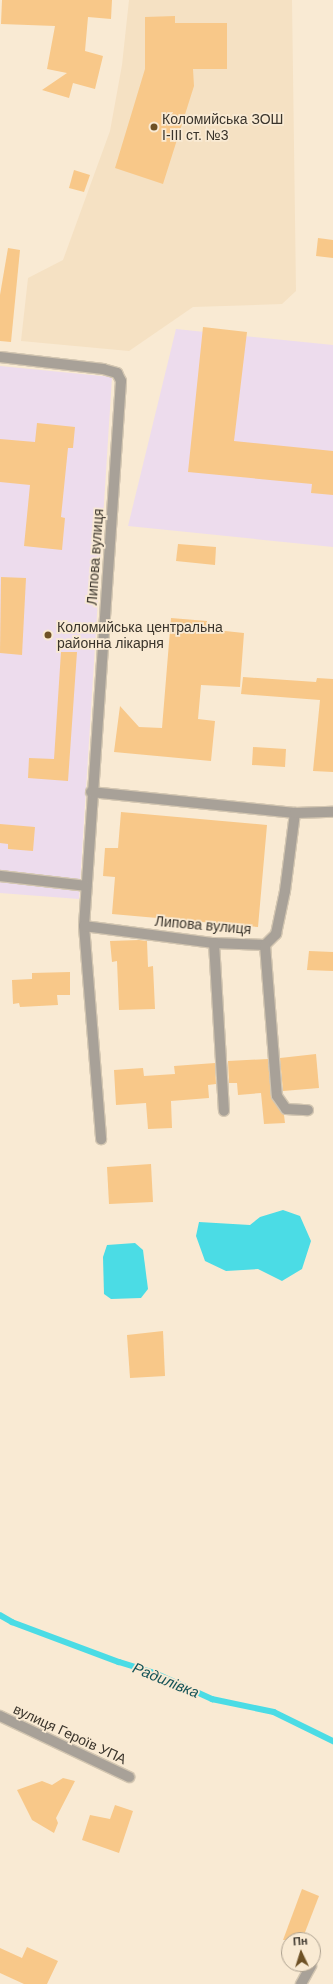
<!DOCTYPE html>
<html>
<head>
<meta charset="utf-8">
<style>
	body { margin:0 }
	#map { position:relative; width:333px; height:1984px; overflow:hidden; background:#f9ead3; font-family:Helvetica,sans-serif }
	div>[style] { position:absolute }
	.built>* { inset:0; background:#f5e1c3 }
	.medical>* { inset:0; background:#eddced }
	.water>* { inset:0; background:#4bdce5 }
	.stream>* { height:5.5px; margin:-2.75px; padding:0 2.75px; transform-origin:2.75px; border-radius:2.75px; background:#4bdce5 }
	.building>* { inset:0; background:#f8c889 }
	.roads { filter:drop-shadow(1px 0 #d3c6b1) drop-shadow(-1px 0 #d3c6b1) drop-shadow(0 1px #d3c6b1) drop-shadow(0 -1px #d3c6b1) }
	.minor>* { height:10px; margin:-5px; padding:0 5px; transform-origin:5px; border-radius:5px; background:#a8a198 }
	.dots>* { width:11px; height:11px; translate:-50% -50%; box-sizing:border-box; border:2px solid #f9ead3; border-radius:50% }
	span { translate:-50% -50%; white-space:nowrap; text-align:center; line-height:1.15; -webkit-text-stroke:3.5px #f9ead3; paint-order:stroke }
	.poi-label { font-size:14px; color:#3a342b }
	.left { translate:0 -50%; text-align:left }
	.street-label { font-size:14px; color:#3a342b }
	.water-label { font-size:15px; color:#155357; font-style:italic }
	.north { position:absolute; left:281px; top:1932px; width:40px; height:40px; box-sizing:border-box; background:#f9ead3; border:1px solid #ada190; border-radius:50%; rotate:356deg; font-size:11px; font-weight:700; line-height:16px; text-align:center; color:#3a342b }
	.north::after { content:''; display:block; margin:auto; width:14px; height:18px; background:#6e5125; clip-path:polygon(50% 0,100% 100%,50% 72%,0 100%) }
</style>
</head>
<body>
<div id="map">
	<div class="built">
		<div style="clip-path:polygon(129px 0,292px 0,296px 291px,282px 304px,193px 307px,129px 351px,21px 341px,28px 278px,63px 260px,110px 131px,122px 65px)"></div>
	</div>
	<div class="medical">
		<div style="clip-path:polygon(176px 329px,333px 345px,333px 547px,128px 526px)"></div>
		<div style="clip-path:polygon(0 366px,112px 377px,79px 899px,0 893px)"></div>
	</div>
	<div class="water">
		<div style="clip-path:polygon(283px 1210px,300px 1216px,311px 1241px,302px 1269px,282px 1281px,258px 1269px,226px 1271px,205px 1261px,196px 1236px,199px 1222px,250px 1225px,260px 1217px)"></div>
		<div style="clip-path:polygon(135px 1243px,143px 1250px,148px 1289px,141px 1298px,111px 1299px,104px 1294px,103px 1257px,107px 1245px)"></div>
	</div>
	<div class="stream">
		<div style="left:0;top:1615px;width:14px;rotate:30deg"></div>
		<div style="left:12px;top:1622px;width:114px;rotate:20.5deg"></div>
		<div style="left:119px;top:1662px;width:38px;rotate:17deg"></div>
		<div style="left:155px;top:1673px;width:63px;rotate:24.5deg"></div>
		<div style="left:212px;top:1699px;width:63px;rotate:11.8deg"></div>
		<div style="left:274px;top:1712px;width:66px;rotate:26.2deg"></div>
	</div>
	<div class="building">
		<div style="clip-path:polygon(2px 0,112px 0,111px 19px,88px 17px,85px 51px,103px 56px,95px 89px,73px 83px,69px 98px,42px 90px,67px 73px,47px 69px,55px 26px,1px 24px)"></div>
		<div style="clip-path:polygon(175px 16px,175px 23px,227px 23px,227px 69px,193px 69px,194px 86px,163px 184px,115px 168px,145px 69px,145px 17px)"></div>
		<div style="clip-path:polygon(74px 170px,90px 175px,84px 192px,69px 188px)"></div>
		<div style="clip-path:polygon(318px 238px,333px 240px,333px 258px,316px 256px)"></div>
		<div style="clip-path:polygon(8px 248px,20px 250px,11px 342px,0 341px,0 295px)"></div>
		<div style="clip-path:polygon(203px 327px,247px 332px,234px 441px,333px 451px,333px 495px,311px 493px,312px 484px,188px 472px)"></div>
		<div style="clip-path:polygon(37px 423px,75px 427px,73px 448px,68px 448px,61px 517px,65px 518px,62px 550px,24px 546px,30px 485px,0 482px,0 439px,35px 442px)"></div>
		<div style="clip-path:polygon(178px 544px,216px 547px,215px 565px,176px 561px)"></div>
		<div style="clip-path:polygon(1px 577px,26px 578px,22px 655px,0 653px)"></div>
		<div style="clip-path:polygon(171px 618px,207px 621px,206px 629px,244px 633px,240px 687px,201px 685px,198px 719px,215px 721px,211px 761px,114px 752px,120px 706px,139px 727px,162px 728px)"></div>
		<div style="clip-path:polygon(61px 652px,77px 652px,68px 781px,28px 778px,29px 758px,54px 759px)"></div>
		<div style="clip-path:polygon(243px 677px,316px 682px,317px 678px,333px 679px,333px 772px,313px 771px,320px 700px,241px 694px)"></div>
		<div style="clip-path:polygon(253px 747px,286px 749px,285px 767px,252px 765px)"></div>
		<div style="clip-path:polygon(121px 812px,267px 825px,258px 927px,112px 914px,115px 877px,103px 876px,105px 848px,118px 848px)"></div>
		<div style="clip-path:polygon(0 824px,35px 827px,33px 851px,8px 849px,8px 844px,0 843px)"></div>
		<div style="clip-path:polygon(139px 940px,147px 941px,148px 967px,153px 966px,155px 1009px,119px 1010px,117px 961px,112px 962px,110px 941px)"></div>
		<div style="clip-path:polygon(309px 951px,333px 952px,333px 971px,307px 970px)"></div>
		<div style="clip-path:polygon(70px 972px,70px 995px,57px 995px,58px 1005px,20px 1007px,19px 1003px,13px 1004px,12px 980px,32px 979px,32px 973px)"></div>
		<div style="clip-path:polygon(316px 1054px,319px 1088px,283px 1091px,280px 1058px)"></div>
		<div style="clip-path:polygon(268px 1059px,271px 1097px,284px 1115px,285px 1123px,264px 1124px,261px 1093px,238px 1095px,237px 1083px,229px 1083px,228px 1061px)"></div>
		<div style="clip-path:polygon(215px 1063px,216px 1084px,208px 1085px,209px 1098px,171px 1101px,172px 1128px,148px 1129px,146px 1103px,116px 1105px,114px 1070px,143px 1068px,144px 1076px,175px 1074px,174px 1066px)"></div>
		<div style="clip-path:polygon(151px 1164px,153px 1202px,109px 1204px,107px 1167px)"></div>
		<div style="clip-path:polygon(163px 1331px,165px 1376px,130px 1378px,127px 1335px)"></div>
		<div style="clip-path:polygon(63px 1778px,75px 1781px,56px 1818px,58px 1823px,54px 1833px,32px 1820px,17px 1790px,42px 1781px,52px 1785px)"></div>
		<div style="clip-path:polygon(115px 1805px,133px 1811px,119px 1853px,82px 1840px,90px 1815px,110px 1819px)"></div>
		<div style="clip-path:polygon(302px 1889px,319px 1896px,302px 1940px,283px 1940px)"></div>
		<div style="clip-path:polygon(27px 1947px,58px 1961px,47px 1984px,24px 1984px,0 1973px,0 1948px,22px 1958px)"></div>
	</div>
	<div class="roads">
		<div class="minor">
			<div style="left:0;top:357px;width:104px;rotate:6.6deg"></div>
			<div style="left:103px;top:369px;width:15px;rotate:16deg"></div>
			<div style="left:117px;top:373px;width:9px;rotate:63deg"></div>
			<div style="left:121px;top:381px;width:546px;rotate:93.88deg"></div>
			<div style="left:84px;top:926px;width:214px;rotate:85.4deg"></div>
			<div style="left:91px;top:792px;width:205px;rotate:5.9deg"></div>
			<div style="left:0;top:876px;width:87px;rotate:6.6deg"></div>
			<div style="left:84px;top:926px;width:131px;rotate:7.5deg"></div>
			<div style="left:214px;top:943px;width:51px;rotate:2.2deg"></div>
			<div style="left:265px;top:945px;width:16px;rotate:-45deg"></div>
			<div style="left:276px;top:934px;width:44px;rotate:-78.2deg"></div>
			<div style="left:285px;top:891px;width:79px;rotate:-82.7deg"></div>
			<div style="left:295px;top:813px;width:38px;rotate:-2deg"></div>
			<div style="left:214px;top:943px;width:168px;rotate:86.6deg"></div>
			<div style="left:265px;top:945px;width:151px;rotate:85.5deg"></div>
			<div style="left:277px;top:1096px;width:16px;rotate:55deg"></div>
			<div style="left:286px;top:1109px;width:22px;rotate:3deg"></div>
			<div style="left:0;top:1716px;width:143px;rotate:25.3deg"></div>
			<div style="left:301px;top:1984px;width:21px;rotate:-61deg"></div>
		</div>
	</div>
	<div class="dots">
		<div style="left:154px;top:127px;background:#6e5125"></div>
		<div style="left:48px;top:635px;background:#6e5125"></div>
	</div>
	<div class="poi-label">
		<span class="left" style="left:162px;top:127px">Коломийська ЗОШ<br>І-ІІІ ст. №3</span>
		<span class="left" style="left:57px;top:635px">Коломийська центральна<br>районна лікарня</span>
	</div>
	<div class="street-label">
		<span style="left:95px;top:557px;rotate:-86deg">Липова вулиця</span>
		<span style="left:203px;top:925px;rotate:5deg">Липова вулиця</span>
		<span style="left:70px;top:1734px;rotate:25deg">вулиця Героїв УПА</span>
	</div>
	<div class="water-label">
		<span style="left:166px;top:1680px;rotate:22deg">Радилівка</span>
	</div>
	<div class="north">Пн</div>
</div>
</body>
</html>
